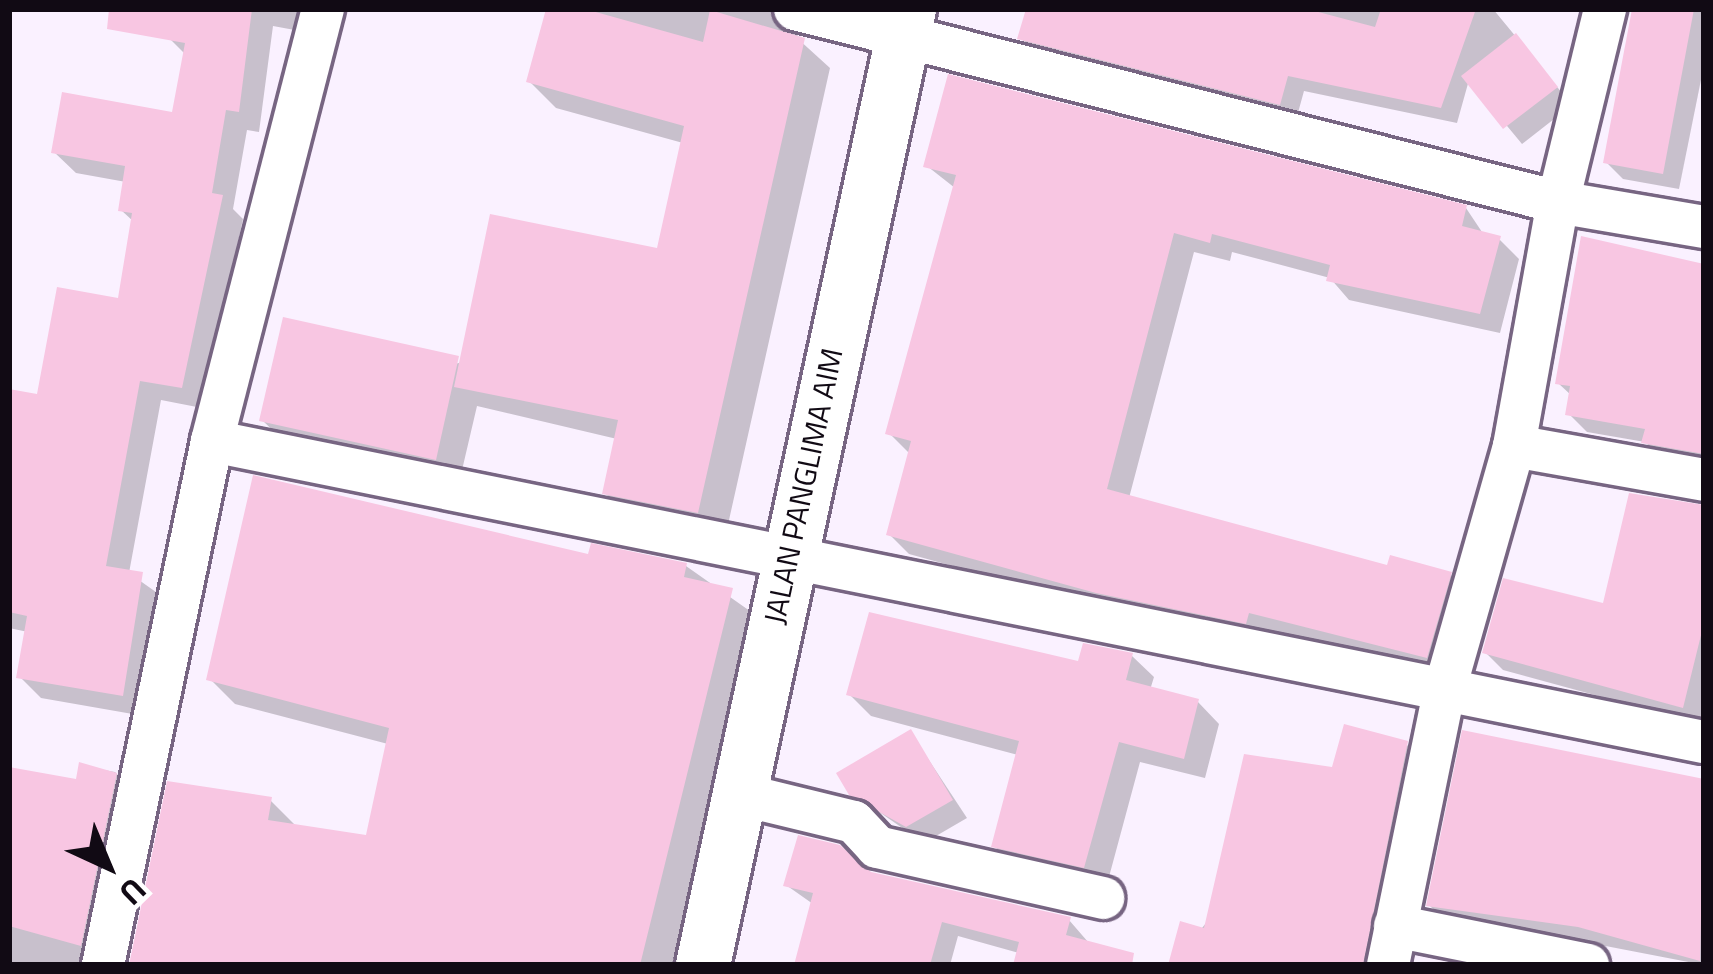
<!DOCTYPE html>
<html>
<head>
<meta charset="utf-8">
<style>
	body { margin:0 }
	#map { position:relative; width:1713px; height:974px; overflow:hidden; background:#faf1ff; font-family:"Titillium Web",sans-serif }
	div>[style] { position:absolute }
	.shadow>* { inset:0; background:#0003 }
	.building>* { inset:0; background:#f8c6e2 }
	.roads { filter:drop-shadow(3px 0 #776582) drop-shadow(-3px 0 #776582) drop-shadow(0 3px #776582) drop-shadow(0 -3px #776582) }
	.minor>* { height:42px; margin:-21px; padding:0 21px; transform-origin:21px; border-radius:21px; background:#fff }
	.tertiary>* { height:54px; margin:-27px; padding:0 27px; transform-origin:27px; border-radius:27px; background:#fff }
	span { translate:-50% -50%; white-space:nowrap; text-align:center; line-height:1.15; -webkit-text-stroke:9px #fff; paint-order:stroke }
	.street-label { font-size:30px; color:#110a14 }
	.frame { position:absolute; inset:0; border:12px solid #110a14; pointer-events:none }
	.north { position:absolute; left:48px; top:806px; width:120px; height:120px; -webkit-text-stroke:9px #fff; paint-order:stroke; rotate:136deg; font-size:33px; font-weight:700; line-height:48px; text-align:center; color:#110a14 }
	.north::after { content:''; display:block; margin:auto; width:42px; height:54px; background:#110a14; clip-path:polygon(50% 0,100% 100%,50% 72%,0 100%) }
</style>
</head>
<body>
<div id="map">
	<div class="shadow">
		<div style="clip-path:polygon(174px 9px,304px 9px,300px 31px,273px 26px,259px 132px,247px 130px,233px 209px,243px 219px,202px 408px,161px 400px,129px 573px,163px 597px,144px 716px,41px 698px,19px 676px,28px 632px,9px 628px,9px 392px,40px 397px,120px 302px,134px 222px,121px 210px,126px 182px,76px 173px,54px 152px,175px 115px,186px 55px,169px 38px)"></div>
		<div style="clip-path:polygon(549px 9px,899px 9px,802px 19px,797px 38px,830px 68px,725px 538px,632px 520px,605px 493px,617px 439px,477px 406px,459px 483px,287px 444px,262px 420px,462px 362px,659px 251px,683px 143px,556px 108px,529px 81px)"></div>
		<div style="clip-path:polygon(1029px 9px,1493px 9px,1572px 105px,1522px 144px,1469px 80px,1457px 123px,1304px 91px,1296px 120px,1037px 55px,1021px 38px)"></div>
		<div style="clip-path:polygon(1633px 9px,1704px 9px,1704px 65px,1679px 189px,1623px 179px,1606px 162px)"></div>
		<div style="clip-path:polygon(927px 166px,1466px 208px,1484px 235px,1499px 239px,1519px 259px,1500px 333px,1349px 300px,1330px 278px,1232px 252px,1230px 261px,1194px 252px,1129px 498px,1389px 568px,1450px 574px,1470px 594px,1447px 677px,1269px 632px,1266px 642px,1119px 612px,909px 554px,889px 534px,911px 455px,889px 433px,955px 188px)"></div>
		<div style="clip-path:polygon(1704px 268px,1704px 467px,1663px 460px,1645px 442px,1587px 432px,1569px 414px,1572px 396px,1558px 383px)"></div>
		<div style="clip-path:polygon(1704px 506px,1701px 724px,1503px 670px,1485px 652px,1605px 606px)"></div>
		<div style="clip-path:polygon(591px 558px,686px 566px,757px 616px,672px 965px,132px 965px,270px 800px,295px 825px,369px 838px,388px 744px,235px 704px,210px 679px)"></div>
		<div style="clip-path:polygon(1132px 656px,1154px 677px,1150px 690px,1198px 702px,1219px 724px,1205px 778px,1140px 762px,1106px 888px,1016px 867px,994px 846px,1018px 755px,871px 716px,849px 694px)"></div>
		<div style="clip-path:polygon(911px 733px,967px 818px,924px 843px,859px 798px)"></div>
		<div style="clip-path:polygon(1465px 733px,1704px 781px,1704px 965px,1513px 928px,1511px 937px,1448px 924px,1429px 905px)"></div>
		<div style="clip-path:polygon(1406px 744px,1423px 760px,1379px 965px,1171px 965px,1334px 770px)"></div>
		<div style="clip-path:polygon(82px 766px,115px 772px,140px 797px,106px 965px,9px 965px,9px 770px,79px 783px)"></div>
		<div style="clip-path:polygon(870px 875px,1069px 920px,1108px 965px,1016px 965px,1019px 953px,958px 936px,950px 965px,797px 965px,813px 904px,786px 885px)"></div>
	</div>
	<div class="building">
		<div style="clip-path:polygon(109px 9px,252px 9px,239px 112px,226px 110px,212px 193px,223px 195px,182px 388px,140px 381px,106px 566px,143px 572px,123px 696px,16px 678px,27px 616px,9px 612px,9px 389px,37px 394px,57px 287px,118px 298px,132px 213px,118px 211px,125px 166px,51px 153px,62px 92px,172px 112px,185px 43px,107px 29px)"></div>
		<div style="clip-path:polygon(546px 9px,585px 9px,703px 42px,710px 10px,805px 38px,698px 513px,602px 494px,618px 420px,454px 387px,490px 214px,657px 248px,684px 126px,526px 82px)"></div>
		<div style="clip-path:polygon(1026px 9px,1307px 9px,1375px 27px,1381px 9px,1476px 9px,1441px 108px,1288px 76px,1280px 105px,1017px 39px)"></div>
		<div style="clip-path:polygon(1632px 9px,1694px 9px,1663px 174px,1603px 163px)"></div>
		<div style="clip-path:polygon(1516px 33px,1558px 87px,1503px 129px,1461px 76px)"></div>
		<div style="clip-path:polygon(948px 74px,1467px 205px,1462px 226px,1501px 236px,1480px 314px,1326px 281px,1330px 265px,1212px 234px,1210px 243px,1174px 233px,1107px 489px,1387px 565px,1390px 555px,1452px 572px,1427px 658px,1249px 613px,1246px 624px,1096px 593px,886px 535px,911px 441px,885px 434px,956px 175px,923px 167px)"></div>
		<div style="clip-path:polygon(1581px 236px,1704px 264px,1704px 454px,1641px 443px,1645px 429px,1565px 415px,1570px 386px,1555px 384px)"></div>
		<div style="clip-path:polygon(283px 317px,459px 356px,436px 460px,259px 421px)"></div>
		<div style="clip-path:polygon(253px 475px,588px 554px,591px 543px,687px 563px,684px 577px,733px 588px,640px 965px,129px 965px,167px 781px,272px 797px,268px 820px,366px 835px,389px 728px,206px 680px)"></div>
		<div style="clip-path:polygon(1629px 493px,1704px 505px,1704px 623px,1683px 708px,1482px 653px,1503px 578px,1603px 603px)"></div>
		<div style="clip-path:polygon(869px 612px,1078px 661px,1083px 643px,1133px 653px,1126px 680px,1199px 699px,1184px 759px,1119px 742px,1084px 868px,991px 847px,1019px 741px,846px 695px)"></div>
		<div style="clip-path:polygon(1344px 724px,1408px 741px,1363px 965px,1168px 965px,1180px 921px,1204px 928px,1244px 754px,1332px 767px)"></div>
		<div style="clip-path:polygon(911px 729px,953px 800px,906px 827px,849px 795px,836px 773px)"></div>
		<div style="clip-path:polygon(1462px 730px,1704px 779px,1700px 961px,1578px 927px,1426px 906px)"></div>
		<div style="clip-path:polygon(79px 762px,117px 773px,81px 946px,9px 926px,9px 767px,76px 779px)"></div>
		<div style="clip-path:polygon(798px 835px,840px 845px,871px 872px,1071px 917px,1066px 935px,1134px 953px,1132px 965px,1013px 965px,1019px 942px,942px 922px,930px 965px,794px 965px,813px 893px,783px 886px)"></div>
	</div>
	<div class="roads">
		<div class="minor">
			<div style="left:795px;top:9px;width:787px;rotate:14.2deg"></div>
			<div style="left:1558px;top:202px;width:148px;rotate:9.7deg"></div>
			<div style="left:212px;top:441px;width:1522px;rotate:11.41deg"></div>
			<div style="left:1514px;top:446px;width:193px;rotate:10.1deg"></div>
			<div style="left:739px;top:794px;width:118px;rotate:13.7deg"></div>
			<div style="left:854px;top:822px;width:34px;rotate:47deg"></div>
			<div style="left:877px;top:847px;width:232px;rotate:12.7deg"></div>
			<div style="left:1395px;top:926px;width:197px;rotate:11.4deg"></div>
			<div style="left:103px;top:965px;width:535px;rotate:-78.25deg"></div>
			<div style="left:212px;top:441px;width:446px;rotate:-75.6deg"></div>
			<div style="left:1388px;top:965px;width:279px;rotate:-78.4deg"></div>
			<div style="left:1444px;top:692px;width:256px;rotate:-74.1deg"></div>
			<div style="left:1514px;top:446px;width:248px;rotate:-79.8deg"></div>
			<div style="left:1558px;top:202px;width:199px;rotate:-76.3deg"></div>
		</div>
		<div class="tertiary">
			<div style="left:703px;top:965px;width:978px;rotate:-77.84deg"></div>
		</div>
	</div>
	<div class="street-label">
		<span style="left:803px;top:486px;rotate:-78deg">JALAN PANGLIMA AIM</span>
	</div>
	<div class="frame"></div>
	<div class="north">U</div>
</div>
</body>
</html>
